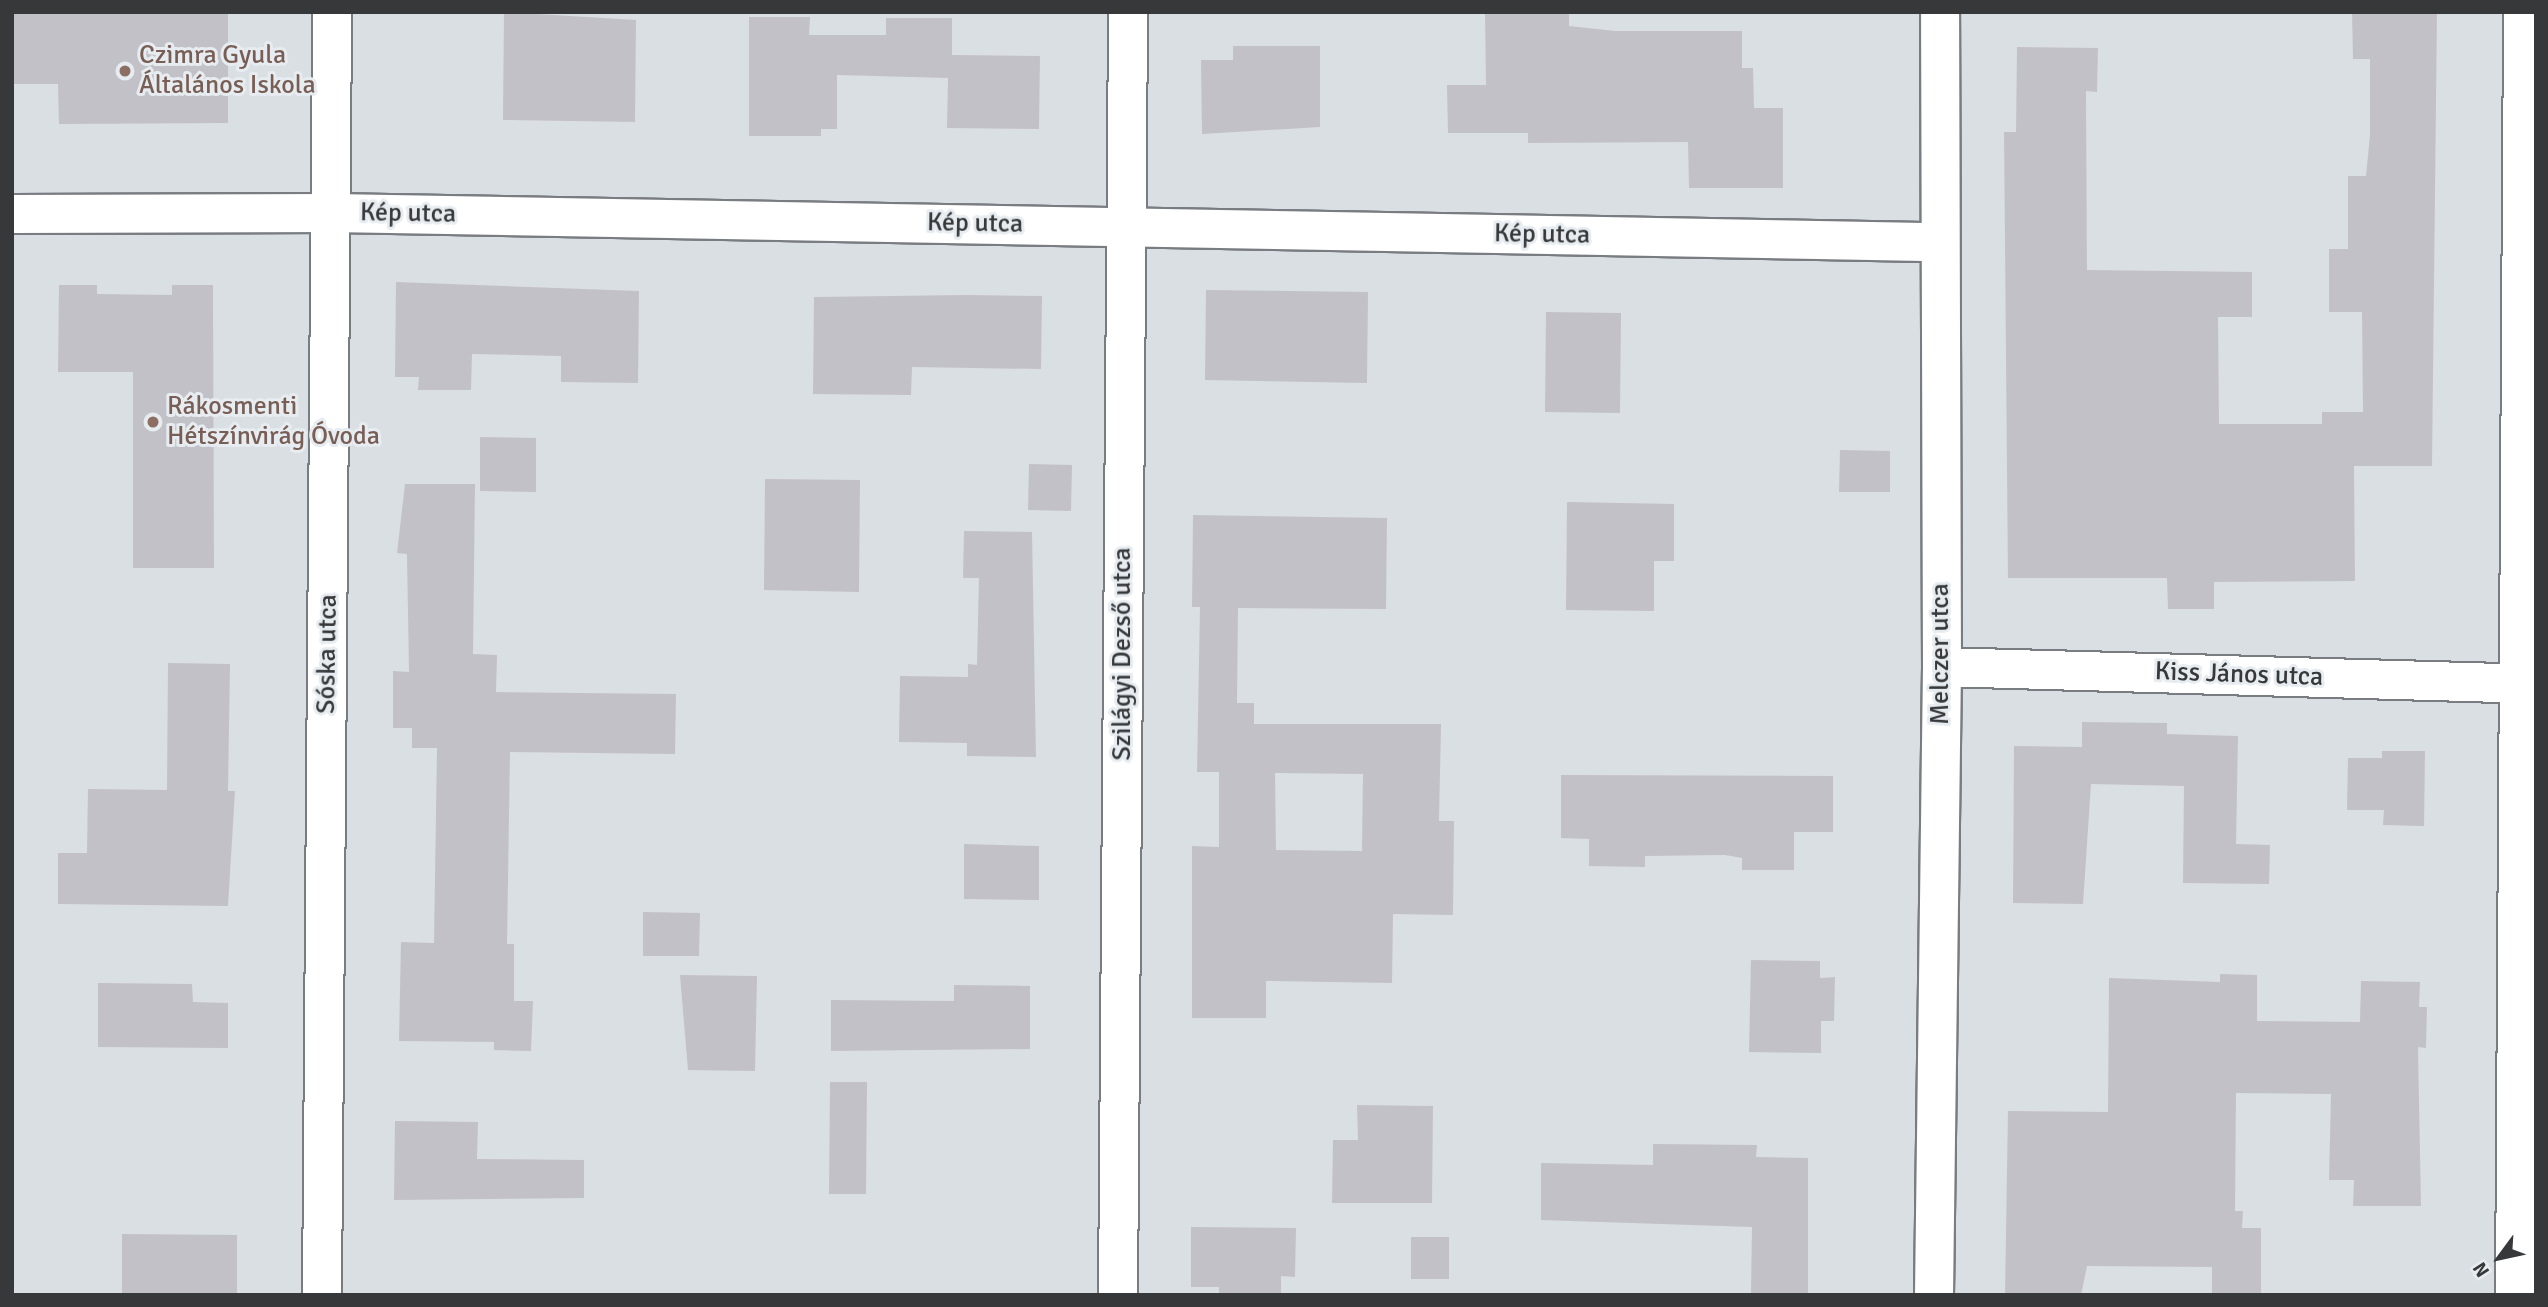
<!DOCTYPE html>
<html>
<head>
<meta charset="utf-8">
<style>
	body { margin:0 }
	#map { position:relative; width:2548px; height:1307px; overflow:hidden; background:#dadfe3; font-family:Signika,sans-serif }
	div>[style] { position:absolute }
	.building>* { inset:0; background:#c2c1c7 }
	.roads { filter:drop-shadow(2px 0 #797d81) drop-shadow(-2px 0 #797d81) drop-shadow(0 2px #797d81) drop-shadow(0 -2px #797d81) }
	.minor>* { height:38px; margin:-19px; padding:0 19px; transform-origin:19px; border-radius:19px; background:#fff }
	.dots>* { width:19px; height:19px; translate:-50% -50%; box-sizing:border-box; border:4px solid #e7ecf1; border-radius:50% }
	span { translate:-50% -50%; white-space:nowrap; text-align:center; line-height:1.15; -webkit-text-stroke:6px #e7ecf1; paint-order:stroke }
	.education-label { font-size:26px; color:#785e54 }
	.left { translate:0 -50%; text-align:left }
	.street-label { font-size:26px; color:#36383a }
	.frame { position:absolute; inset:0; border:14px solid #36383a; pointer-events:none }
	.north { position:absolute; left:2464px; top:1223px; width:70px; height:70px; -webkit-text-stroke:5px #e7ecf1; paint-order:stroke; rotate:237deg; font-size:19px; font-weight:700; line-height:28px; text-align:center; color:#36383a }
	.north::after { content:''; display:block; margin:auto; width:24px; height:32px; background:#36383a; clip-path:polygon(50% 0,100% 100%,50% 72%,0 100%) }
</style>
</head>
<body>
<div id="map">
	<div class="building">
		<div style="clip-path:polygon(12px 12px,228px 12px,228px 123px,59px 124px,58px 84px,12px 84px)"></div>
		<div style="clip-path:polygon(504px 12px,636px 20px,635px 122px,503px 120px)"></div>
		<div style="clip-path:polygon(1485px 12px,1569px 12px,1569px 26px,1615px 31px,1742px 31px,1742px 68px,1753px 68px,1754px 108px,1783px 108px,1783px 188px,1689px 188px,1688px 142px,1528px 143px,1528px 133px,1448px 133px,1447px 85px,1486px 85px)"></div>
		<div style="clip-path:polygon(2352px 12px,2437px 12px,2432px 466px,2354px 466px,2355px 581px,2214px 582px,2214px 609px,2168px 609px,2167px 578px,2008px 578px,2004px 132px,2016px 132px,2017px 47px,2098px 48px,2097px 92px,2086px 91px,2087px 270px,2252px 272px,2252px 317px,2218px 317px,2219px 424px,2322px 424px,2322px 412px,2363px 412px,2362px 312px,2329px 312px,2329px 249px,2348px 249px,2348px 176px,2366px 176px,2370px 135px,2370px 59px,2353px 59px)"></div>
		<div style="clip-path:polygon(749px 17px,810px 17px,809px 35px,886px 35px,886px 18px,952px 18px,952px 55px,1040px 56px,1039px 129px,947px 128px,948px 78px,837px 75px,837px 129px,821px 129px,821px 136px,749px 136px)"></div>
		<div style="clip-path:polygon(1233px 46px,1320px 46px,1320px 127px,1202px 134px,1201px 60px,1233px 60px)"></div>
		<div style="clip-path:polygon(396px 282px,639px 291px,638px 383px,561px 382px,561px 356px,472px 354px,471px 390px,418px 390px,419px 377px,395px 377px)"></div>
		<div style="clip-path:polygon(59px 285px,97px 285px,97px 294px,172px 295px,172px 285px,213px 285px,214px 568px,133px 568px,133px 372px,58px 372px)"></div>
		<div style="clip-path:polygon(1206px 290px,1368px 292px,1367px 383px,1205px 380px)"></div>
		<div style="clip-path:polygon(968px 295px,1042px 296px,1041px 369px,912px 367px,911px 395px,813px 394px,814px 297px)"></div>
		<div style="clip-path:polygon(1546px 312px,1621px 313px,1620px 413px,1545px 412px)"></div>
		<div style="clip-path:polygon(480px 437px,536px 438px,536px 492px,480px 491px)"></div>
		<div style="clip-path:polygon(1840px 450px,1890px 451px,1890px 492px,1839px 492px)"></div>
		<div style="clip-path:polygon(1029px 464px,1072px 465px,1071px 511px,1028px 510px)"></div>
		<div style="clip-path:polygon(765px 479px,860px 480px,859px 592px,764px 590px)"></div>
		<div style="clip-path:polygon(405px 484px,475px 484px,473px 654px,497px 655px,496px 692px,676px 694px,675px 754px,510px 752px,507px 944px,514px 944px,514px 1001px,533px 1001px,531px 1051px,494px 1050px,494px 1042px,399px 1041px,401px 942px,434px 943px,437px 748px,412px 748px,412px 728px,393px 728px,393px 671px,409px 672px,407px 554px,397px 553px)"></div>
		<div style="clip-path:polygon(1567px 502px,1674px 504px,1674px 561px,1654px 561px,1654px 611px,1566px 610px)"></div>
		<div style="clip-path:polygon(evenodd,1193px 515px,1387px 518px,1386px 609px,1238px 608px,1237px 703px,1254px 703px,1254px 724px,1441px 724px,1439px 821px,1454px 821px,1453px 915px,1393px 914px,1392px 983px,1266px 981px,1266px 1018px,1192px 1018px,1192px 846px,1219px 847px,1219px 772px,1197px 772px,1200px 607px,1192px 607px,1193px 515px,1275px 773px,1363px 774px,1362px 851px,1276px 850px,1275px 773px)"></div>
		<div style="clip-path:polygon(964px 531px,1032px 532px,1036px 757px,967px 756px,967px 743px,899px 742px,900px 676px,968px 677px,968px 664px,977px 665px,979px 578px,963px 578px)"></div>
		<div style="clip-path:polygon(168px 663px,230px 664px,228px 791px,235px 791px,228px 906px,58px 904px,58px 853px,87px 853px,88px 789px,167px 790px)"></div>
		<div style="clip-path:polygon(2082px 722px,2167px 723px,2167px 734px,2238px 736px,2236px 844px,2270px 845px,2269px 884px,2183px 883px,2184px 786px,2091px 784px,2083px 904px,2013px 903px,2014px 746px,2082px 747px)"></div>
		<div style="clip-path:polygon(2382px 751px,2425px 751px,2424px 826px,2383px 825px,2384px 810px,2347px 810px,2348px 758px,2382px 758px)"></div>
		<div style="clip-path:polygon(1561px 775px,1833px 776px,1833px 832px,1794px 832px,1794px 870px,1742px 870px,1742px 858px,1725px 855px,1645px 856px,1645px 867px,1589px 866px,1589px 839px,1561px 838px)"></div>
		<div style="clip-path:polygon(964px 844px,1039px 846px,1039px 900px,964px 899px)"></div>
		<div style="clip-path:polygon(643px 912px,700px 913px,699px 956px,643px 956px)"></div>
		<div style="clip-path:polygon(1751px 960px,1820px 961px,1820px 978px,1835px 977px,1834px 1021px,1821px 1021px,1821px 1053px,1749px 1052px)"></div>
		<div style="clip-path:polygon(2220px 974px,2257px 975px,2257px 1021px,2360px 1022px,2361px 981px,2420px 982px,2419px 1007px,2427px 1007px,2426px 1048px,2418px 1047px,2421px 1206px,2353px 1206px,2354px 1180px,2329px 1180px,2331px 1094px,2236px 1093px,2235px 1211px,2243px 1211px,2242px 1228px,2261px 1228px,2261px 1295px,2212px 1295px,2212px 1267px,2087px 1266px,2081px 1295px,2005px 1295px,2008px 1111px,2108px 1112px,2109px 978px,2220px 982px)"></div>
		<div style="clip-path:polygon(680px 975px,757px 976px,755px 1071px,688px 1070px)"></div>
		<div style="clip-path:polygon(98px 983px,192px 984px,193px 1002px,228px 1003px,228px 1048px,98px 1047px)"></div>
		<div style="clip-path:polygon(954px 985px,1030px 986px,1030px 1049px,831px 1051px,831px 1000px,954px 1001px)"></div>
		<div style="clip-path:polygon(830px 1082px,867px 1082px,866px 1194px,829px 1194px)"></div>
		<div style="clip-path:polygon(1357px 1105px,1433px 1106px,1432px 1203px,1332px 1203px,1333px 1140px,1358px 1140px)"></div>
		<div style="clip-path:polygon(395px 1121px,478px 1122px,477px 1159px,584px 1160px,584px 1198px,394px 1200px)"></div>
		<div style="clip-path:polygon(1653px 1144px,1757px 1145px,1756px 1157px,1808px 1158px,1808px 1295px,1751px 1295px,1752px 1227px,1541px 1220px,1541px 1163px,1653px 1165px)"></div>
		<div style="clip-path:polygon(1191px 1227px,1296px 1228px,1295px 1277px,1281px 1276px,1281px 1295px,1219px 1295px,1219px 1287px,1191px 1287px)"></div>
		<div style="clip-path:polygon(122px 1234px,237px 1235px,237px 1295px,122px 1295px)"></div>
		<div style="clip-path:polygon(1411px 1237px,1449px 1237px,1449px 1279px,1411px 1279px)"></div>
	</div>
	<div class="roads">
		<div class="minor">
			<div style="left:12px;top:214px;width:321px;rotate:-0.2deg"></div>
			<div style="left:333px;top:213px;width:1605px;rotate:1.04deg"></div>
			<div style="left:1942px;top:667px;width:594px;rotate:1.64deg"></div>
			<div style="left:322px;top:1295px;width:1283px;rotate:-89.55deg"></div>
			<div style="left:1118px;top:1295px;width:1283px;rotate:-89.55deg"></div>
			<div style="left:1934px;top:1295px;width:628px;rotate:-89.27deg"></div>
			<div style="left:1942px;top:667px;width:655px;rotate:-90.17deg"></div>
			<div style="left:2515px;top:1295px;width:1283px;rotate:-89.64deg"></div>
		</div>
	</div>
	<div class="dots">
		<div style="left:125px;top:71px;background:#8d6e63"></div>
		<div style="left:153px;top:422px;background:#8d6e63"></div>
	</div>
	<div class="education-label">
		<span class="left" style="left:139px;top:71px">Czimra Gyula<br>Általános Iskola</span>
		<span class="left" style="left:167px;top:422px">Rákosmenti<br>Hétszínvirág Óvoda</span>
	</div>
	<div class="street-label">
		<span style="left:408px;top:214px;rotate:1deg">Kép utca</span>
		<span style="left:975px;top:224px;rotate:1deg">Kép utca</span>
		<span style="left:1542px;top:235px;rotate:1deg">Kép utca</span>
		<span style="left:328px;top:654px;rotate:-89deg">Sóska utca</span>
		<span style="left:1123px;top:654px;rotate:-90deg">Szilágyi Dezső utca</span>
		<span style="left:1941px;top:654px;rotate:-90deg">Melczer utca</span>
		<span style="left:2239px;top:675px;rotate:2deg">Kiss János utca</span>
	</div>
	<div class="frame"></div>
	<div class="north">N</div>
</div>
</body>
</html>
